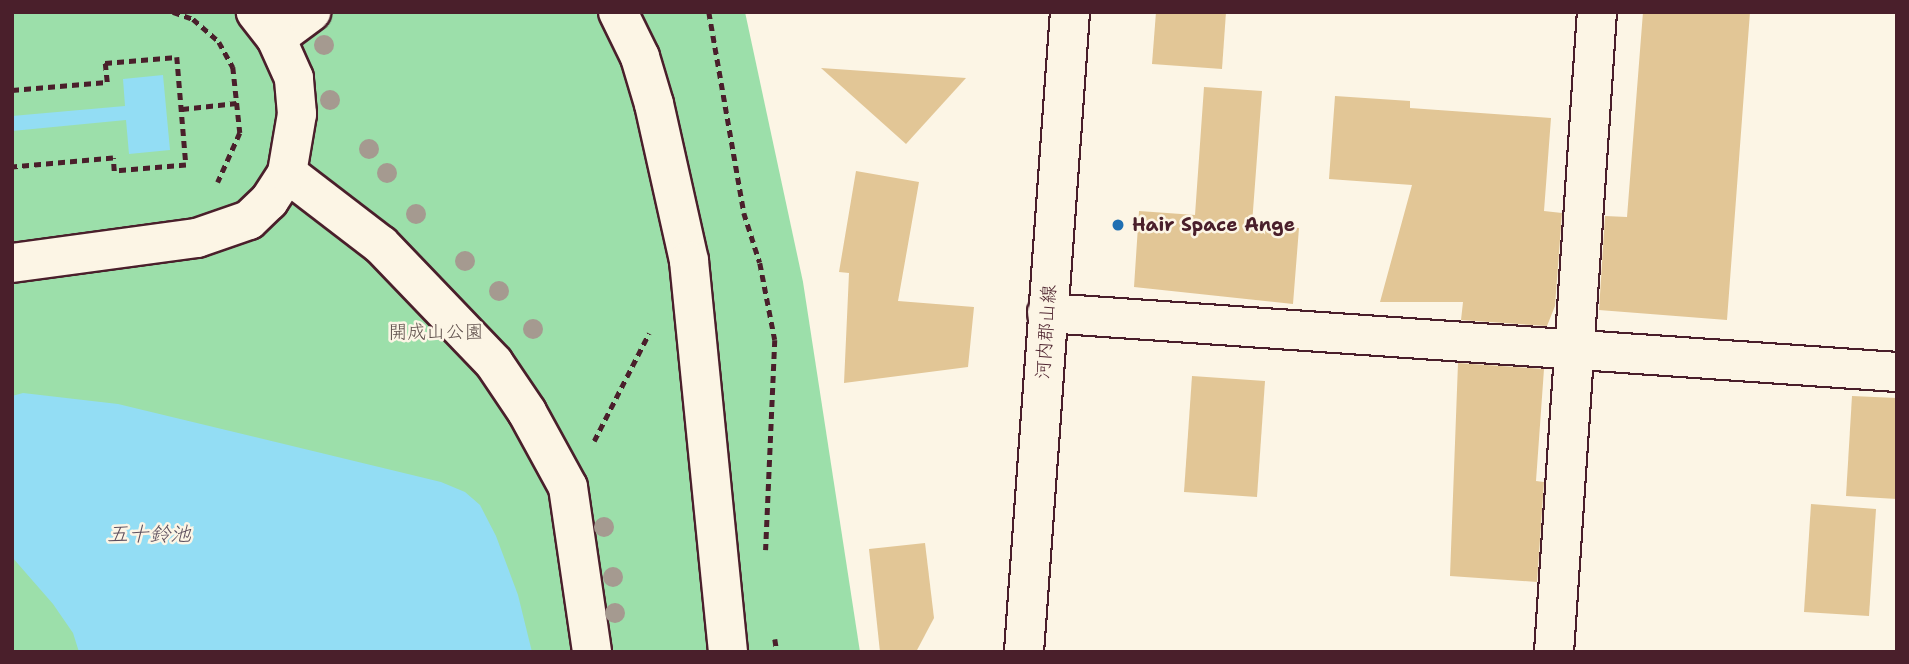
<!DOCTYPE html>
<html>
<head>
<meta charset="utf-8">
<style>
	body { margin:0 }
	#map { position:relative; width:1909px; height:664px; overflow:hidden; background:#fcf5e5; font-family:"Shantell Sans","Klee One",sans-serif }
	div>[style] { position:absolute }
	.green>* { inset:0; background:#9cdfaa }
	.water>* { inset:0; background:#93ddf4 }
	.building>* { inset:0; background:#e2c696 }
	.path>* { height:4.5px; margin-top:-2.25px; transform-origin:0; background:repeating-linear-gradient(90deg,#4a1f2b 0 7px,transparent 0 12px) }
	.roads { filter:drop-shadow(2px 0 #4a1f2b) drop-shadow(-2px 0 #4a1f2b) drop-shadow(0 2px #4a1f2b) drop-shadow(0 -2px #4a1f2b) }
	.minor>* { height:38px; margin:-19px; padding:0 19px; transform-origin:19px; border-radius:19px; background:#fcf5e5 }
	.major>* { height:38px; margin:-19px; padding:0 19px; transform-origin:19px; border-radius:19px; background:#fcf5e5 }
	.trees>* { width:20px; height:20px; margin:-10px; border-radius:50%; background:#a59a90 }
	.dots>* { width:19px; height:19px; translate:-50% -50%; box-sizing:border-box; border:4px solid #fcf5e5; border-radius:50% }
	span { translate:-50% -50%; white-space:nowrap; text-align:center; line-height:1.15; -webkit-text-stroke:5px #fcf5e5; paint-order:stroke }
	.poi-label { font-size:19px; color:#4a1f2b; font-weight:700 }
	.left { translate:0 -50%; text-align:left }
	.park-label { font-size:19px; color:#5e4f4b }
	.street-label { font-size:19px; color:#4a1f2b }
	.water-label { font-size:21px; color:#5c4e5d; font-style:italic }
	.frame { position:absolute; inset:0; border:14px solid #4a1f2b; pointer-events:none }
</style>
</head>
<body>
<div id="map">
	<div class="green">
		<div style="clip-path:polygon(12px 12px,745px 12px,803px 282px,860px 652px,12px 652px)"></div>
	</div>
	<div class="water">
		<div style="clip-path:polygon(163px 75px,170px 150px,129px 154px,126px 120px,12px 131px,12px 116px,125px 106px,123px 79px)"></div>
		<div style="clip-path:polygon(23px 393px,118px 404px,441px 482px,465px 492px,480px 505px,496px 536px,518px 595px,532px 652px,79px 652px,73px 633px,53px 604px,12px 557px,12px 396px)"></div>
	</div>
	<div class="building">
		<div style="clip-path:polygon(1156px 12px,1226px 12px,1222px 69px,1152px 64px)"></div>
		<div style="clip-path:polygon(1643px 12px,1750px 12px,1727px 320px,1599px 310px,1605px 216px,1627px 217px)"></div>
		<div style="clip-path:polygon(821px 68px,966px 78px,906px 144px)"></div>
		<div style="clip-path:polygon(1204px 87px,1262px 91px,1252px 224px,1299px 228px,1293px 304px,1134px 287px,1139px 211px,1195px 215px)"></div>
		<div style="clip-path:polygon(1335px 96px,1410px 101px,1410px 108px,1551px 118px,1544px 211px,1562px 213px,1555px 306px,1547px 326px,1461px 320px,1463px 302px,1380px 302px,1412px 185px,1329px 179px)"></div>
		<div style="clip-path:polygon(856px 171px,919px 182px,898px 301px,974px 307px,968px 367px,844px 383px,849px 273px,839px 272px)"></div>
		<div style="clip-path:polygon(1458px 363px,1544px 369px,1536px 481px,1544px 482px,1537px 582px,1450px 576px)"></div>
		<div style="clip-path:polygon(1192px 376px,1265px 381px,1257px 497px,1184px 492px)"></div>
		<div style="clip-path:polygon(1852px 396px,1897px 398px,1897px 499px,1846px 496px)"></div>
		<div style="clip-path:polygon(1811px 504px,1876px 509px,1869px 616px,1804px 612px)"></div>
		<div style="clip-path:polygon(925px 543px,934px 618px,916px 652px,880px 652px,869px 549px)"></div>
	</div>
	<div class="path">
		<div style="left:173px;top:12px;width:21px;rotate:19deg"></div>
		<div style="left:193px;top:19px;width:35px;rotate:41deg"></div>
		<div style="left:219px;top:42px;width:29px;rotate:61deg"></div>
		<div style="left:233px;top:67px;width:66px;rotate:83.9deg"></div>
		<div style="left:240px;top:133px;width:54px;rotate:114.2deg"></div>
		<div style="left:709px;top:12px;width:204px;rotate:80.1deg"></div>
		<div style="left:744px;top:213px;width:52px;rotate:72.3deg"></div>
		<div style="left:760px;top:263px;width:78px;rotate:79deg"></div>
		<div style="left:775px;top:340px;width:210px;rotate:92.5deg"></div>
		<div style="left:12px;top:90px;width:95px;rotate:-4.8deg"></div>
		<div style="left:107px;top:82px;width:19px;rotate:-96deg"></div>
		<div style="left:105px;top:63px;width:72px;rotate:-4.8deg"></div>
		<div style="left:177px;top:57px;width:108px;rotate:85.2deg"></div>
		<div style="left:186px;top:165px;width:72px;rotate:175.2deg"></div>
		<div style="left:114px;top:171px;width:13px;rotate:-94deg"></div>
		<div style="left:113px;top:158px;width:101px;rotate:174.9deg"></div>
		<div style="left:182px;top:109px;width:55px;rotate:-6.2deg"></div>
		<div style="left:594px;top:441px;width:121px;rotate:-63deg"></div>
		<div style="left:775px;top:639px;width:13px;rotate:81deg"></div>
	</div>
	<div class="roads">
		<div class="minor">
			<div style="left:618px;top:12px;width:50px;rotate:63.9deg"></div>
			<div style="left:640px;top:57px;width:49px;rotate:73.4deg"></div>
			<div style="left:654px;top:104px;width:161px;rotate:77.4deg"></div>
			<div style="left:689px;top:261px;width:393px;rotate:84.3deg"></div>
			<div style="left:276px;top:38px;width:44px;rotate:-36.6deg"></div>
			<div style="left:287px;top:173px;width:118px;rotate:37.5deg"></div>
			<div style="left:381px;top:245px;width:163px;rotate:46.2deg"></div>
			<div style="left:494px;top:363px;width:59px;rotate:56deg"></div>
			<div style="left:527px;top:412px;width:85px;rotate:61.3deg"></div>
			<div style="left:568px;top:487px;width:167px;rotate:81.7deg"></div>
			<div style="left:12px;top:263px;width:187px;rotate:-7.7deg"></div>
			<div style="left:197px;top:238px;width:55px;rotate:-19.1deg"></div>
			<div style="left:249px;top:220px;width:28px;rotate:-44deg"></div>
			<div style="left:269px;top:201px;width:33px;rotate:-57deg"></div>
			<div style="left:287px;top:173px;width:60px;rotate:-80.4deg"></div>
			<div style="left:297px;top:114px;width:36px;rotate:-95deg"></div>
			<div style="left:294px;top:78px;width:44px;rotate:-114.2deg"></div>
			<div style="left:276px;top:38px;width:33px;rotate:-128deg"></div>
			<div style="left:1047px;top:313px;width:852px;rotate:3.97deg"></div>
			<div style="left:1554px;top:652px;width:641px;rotate:-86.16deg"></div>
		</div>
		<div class="major">
			<div style="left:1024px;top:652px;width:642px;rotate:-85.89deg"></div>
		</div>
	</div>
	<div class="trees">
		<div style="left:324px;top:45px"></div>
		<div style="left:330px;top:100px"></div>
		<div style="left:369px;top:149px"></div>
		<div style="left:387px;top:173px"></div>
		<div style="left:416px;top:214px"></div>
		<div style="left:465px;top:261px"></div>
		<div style="left:499px;top:291px"></div>
		<div style="left:533px;top:329px"></div>
		<div style="left:604px;top:527px"></div>
		<div style="left:613px;top:577px"></div>
		<div style="left:615px;top:613px"></div>
	</div>
	<div class="dots">
		<div style="left:1118px;top:225px;background:#1f6fb2"></div>
	</div>
	<div class="poi-label">
		<span class="left" style="left:1132px;top:225px">Hair Space Ange</span>
	</div>
	<div class="park-label">
		<span style="left:436px;top:332px">開成山公園</span>
	</div>
	<div class="street-label">
		<span style="left:1046px;top:332px;rotate:-86deg">河内郡山線</span>
	</div>
	<div class="water-label">
		<span style="left:149px;top:534px">五十鈴池</span>
	</div>
	<div class="frame"></div>
</div>
</body>
</html>
